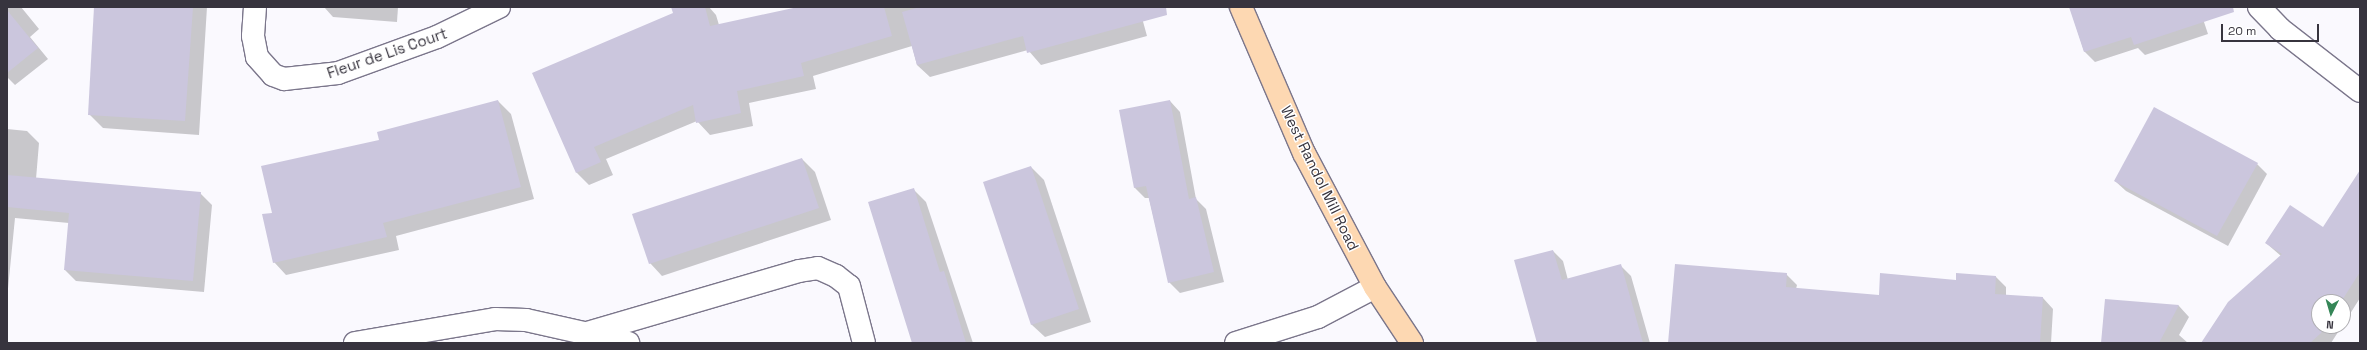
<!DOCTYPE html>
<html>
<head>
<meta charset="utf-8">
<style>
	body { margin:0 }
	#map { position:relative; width:2367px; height:350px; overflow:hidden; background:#faf9fe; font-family:"Space Grotesk",sans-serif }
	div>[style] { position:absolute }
	.shadow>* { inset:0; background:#0003 }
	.building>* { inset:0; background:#cbc6dd }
	.roads { filter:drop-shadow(1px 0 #7b768b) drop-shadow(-1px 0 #7b768b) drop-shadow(0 1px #7b768b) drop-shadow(0 -1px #7b768b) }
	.minor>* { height:22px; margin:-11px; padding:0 11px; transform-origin:11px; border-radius:11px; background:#fff }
	.major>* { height:22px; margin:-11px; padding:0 11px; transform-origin:11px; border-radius:11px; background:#fdd8b2 }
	span { translate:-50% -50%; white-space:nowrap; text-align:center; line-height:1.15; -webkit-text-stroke:3px #fff; paint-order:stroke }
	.street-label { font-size:15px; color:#37343e }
	.frame { position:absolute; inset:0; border:8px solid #37343e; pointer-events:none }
	.north { position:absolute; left:2311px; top:294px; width:40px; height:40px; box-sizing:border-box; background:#fff; border:1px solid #afaeb2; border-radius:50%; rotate:185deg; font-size:11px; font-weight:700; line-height:16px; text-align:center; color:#37343e }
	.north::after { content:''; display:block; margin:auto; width:14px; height:18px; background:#358657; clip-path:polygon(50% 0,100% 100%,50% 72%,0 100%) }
	.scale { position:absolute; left:2221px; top:24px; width:98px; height:18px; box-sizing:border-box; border:2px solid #37343e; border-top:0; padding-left:5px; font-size:12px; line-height:14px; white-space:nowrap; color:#37343e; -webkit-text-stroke:3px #fff; paint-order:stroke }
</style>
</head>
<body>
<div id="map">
	<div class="shadow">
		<div style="clip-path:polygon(7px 7px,21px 7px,39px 29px,30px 37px,48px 59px,15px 85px,7px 77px)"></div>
		<div style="clip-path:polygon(95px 7px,207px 7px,199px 135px,103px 128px,89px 114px)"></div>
		<div style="clip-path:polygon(324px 7px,398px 7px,397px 22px,333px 17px)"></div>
		<div style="clip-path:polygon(680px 7px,709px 7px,716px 15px,719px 25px,803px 7px,1139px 7px,1147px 36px,1041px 65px,1028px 50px,930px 77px,917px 65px,912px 46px,813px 76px,816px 89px,749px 103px,753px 126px,710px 135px,697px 121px,606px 159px,613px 175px,589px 185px,577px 173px,534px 73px,674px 14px)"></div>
		<div style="clip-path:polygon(2070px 7px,2199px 7px,2208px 34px,2145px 55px,2138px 48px,2095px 62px,2084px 51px)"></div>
		<div style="clip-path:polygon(498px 101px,511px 114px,534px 199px,396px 236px,399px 250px,286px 275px,274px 262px,273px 213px,380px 141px)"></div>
		<div style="clip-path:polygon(1170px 101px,1180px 112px,1196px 199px,1206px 209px,1224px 282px,1180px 293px,1169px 282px,1149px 198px,1145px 198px,1135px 188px,1120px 111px)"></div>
		<div style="clip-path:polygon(7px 129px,27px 131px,39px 143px,36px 179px,200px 193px,212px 205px,204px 292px,76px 281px,65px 270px,69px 223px,15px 218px,7px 299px)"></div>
		<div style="clip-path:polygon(802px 159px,815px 172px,831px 220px,662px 276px,650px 263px)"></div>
		<div style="clip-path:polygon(2257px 164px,2267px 174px,2228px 246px,2126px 191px,2115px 181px)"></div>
		<div style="clip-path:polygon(1031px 167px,1044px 180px,1091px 322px,1045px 337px,1032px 325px)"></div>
		<div style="clip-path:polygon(2360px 179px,2360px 298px,2343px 325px,2343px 302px,2319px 302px,2319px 326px,2342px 326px,2331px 343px,2202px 343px,2281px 256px,2266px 243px,2323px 228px)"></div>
		<div style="clip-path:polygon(913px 189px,926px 202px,973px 343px,913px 343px)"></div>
		<div style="clip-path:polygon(1553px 251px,1563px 261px,1568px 280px,1620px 265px,1631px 276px,1650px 343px,1538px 343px)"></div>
		<div style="clip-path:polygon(1786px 274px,1797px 285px,1796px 289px,1879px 296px,1957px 281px,1996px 277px,2006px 287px,2006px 296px,2043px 298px,2053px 309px,2051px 343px,1669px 343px)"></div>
		<div style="clip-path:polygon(2106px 300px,2179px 306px,2189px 317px,2179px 335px,2188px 343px,2102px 343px)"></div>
	</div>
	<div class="building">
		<div style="clip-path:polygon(94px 7px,193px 7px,185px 121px,88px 115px)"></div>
		<div style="clip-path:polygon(671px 7px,705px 7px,710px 26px,798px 7px,884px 7px,892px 36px,801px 63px,804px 76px,737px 91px,741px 113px,696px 123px,693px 105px,594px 147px,601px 162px,576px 173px,532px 73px,673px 13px)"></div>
		<div style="clip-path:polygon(920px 7px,1166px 7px,1167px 15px,1027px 53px,1023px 36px,917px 65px,902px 12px)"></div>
		<div style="clip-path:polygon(2069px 7px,2233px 7px,2234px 12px,2134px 45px,2131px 37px,2084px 52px)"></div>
		<div style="clip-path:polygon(7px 10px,38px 48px,7px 73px)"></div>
		<div style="clip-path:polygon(498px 100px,521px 187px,383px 223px,387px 237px,273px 263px,262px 214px,272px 213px,261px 166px,379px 140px,377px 132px)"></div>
		<div style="clip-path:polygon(1170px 100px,1189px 199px,1196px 197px,1214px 272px,1168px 283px,1146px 186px,1134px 188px,1119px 110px)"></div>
		<div style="clip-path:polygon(2154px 107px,2258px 163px,2217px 236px,2114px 181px)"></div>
		<div style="clip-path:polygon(802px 158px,819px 208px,649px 264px,632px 214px)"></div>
		<div style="clip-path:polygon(1031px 166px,1079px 309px,1031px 325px,983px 182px)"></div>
		<div style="clip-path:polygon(2360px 170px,2360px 272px,2341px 302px,2319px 302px,2319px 326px,2325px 326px,2321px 333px,2310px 343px,2201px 343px,2228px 302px,2282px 254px,2265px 243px,2290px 205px,2323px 227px)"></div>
		<div style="clip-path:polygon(7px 175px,201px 192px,193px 281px,64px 270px,69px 213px,7px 207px)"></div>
		<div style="clip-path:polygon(914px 188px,940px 272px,944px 271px,966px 343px,912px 343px,868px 202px)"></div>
		<div style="clip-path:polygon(1553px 250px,1562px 280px,1621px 264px,1643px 343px,1537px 343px,1514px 260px)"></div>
		<div style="clip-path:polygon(1675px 264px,1787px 273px,1786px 287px,1879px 295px,1880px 273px,1956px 280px,1956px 273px,1996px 276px,1995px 294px,2043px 297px,2040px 343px,1668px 343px)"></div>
		<div style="clip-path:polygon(2105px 299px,2179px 305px,2159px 343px,2101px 343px)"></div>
	</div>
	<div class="roads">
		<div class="minor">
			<div style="left:255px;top:7px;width:29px;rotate:94deg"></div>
			<div style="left:253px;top:36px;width:21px;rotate:79deg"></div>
			<div style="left:257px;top:57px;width:24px;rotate:48deg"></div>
			<div style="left:273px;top:75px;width:12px;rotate:20deg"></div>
			<div style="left:284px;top:79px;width:54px;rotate:-6.3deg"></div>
			<div style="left:338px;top:73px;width:105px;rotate:-20deg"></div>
			<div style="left:437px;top:37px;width:69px;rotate:-25.8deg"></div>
			<div style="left:2259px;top:7px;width:30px;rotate:46deg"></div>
			<div style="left:2280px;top:29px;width:101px;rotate:37.8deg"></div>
			<div style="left:587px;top:333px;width:221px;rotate:-16.3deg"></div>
			<div style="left:799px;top:271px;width:19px;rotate:-9deg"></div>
			<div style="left:818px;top:268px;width:20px;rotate:24deg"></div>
			<div style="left:836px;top:276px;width:16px;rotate:38deg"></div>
			<div style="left:849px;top:286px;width:59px;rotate:75.3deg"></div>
			<div style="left:355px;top:343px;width:142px;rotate:-9.7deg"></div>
			<div style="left:495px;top:319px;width:31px;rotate:2deg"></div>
			<div style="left:526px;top:320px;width:105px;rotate:12.7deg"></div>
			<div style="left:1236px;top:343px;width:86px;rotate:-17.6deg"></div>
			<div style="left:1318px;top:317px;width:64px;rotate:-27.8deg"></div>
		</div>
		<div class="major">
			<div style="left:1241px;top:7px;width:159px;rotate:66.7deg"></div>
			<div style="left:1304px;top:153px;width:152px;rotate:62.1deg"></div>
			<div style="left:1375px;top:287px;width:67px;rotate:56.5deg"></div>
		</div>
	</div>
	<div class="street-label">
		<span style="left:387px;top:53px;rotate:-19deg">Fleur de Lis Court</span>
		<span style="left:1320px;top:178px;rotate:64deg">West Randol Mill Road</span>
	</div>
	<div class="frame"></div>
	<div class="north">N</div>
	<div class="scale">20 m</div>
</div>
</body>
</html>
